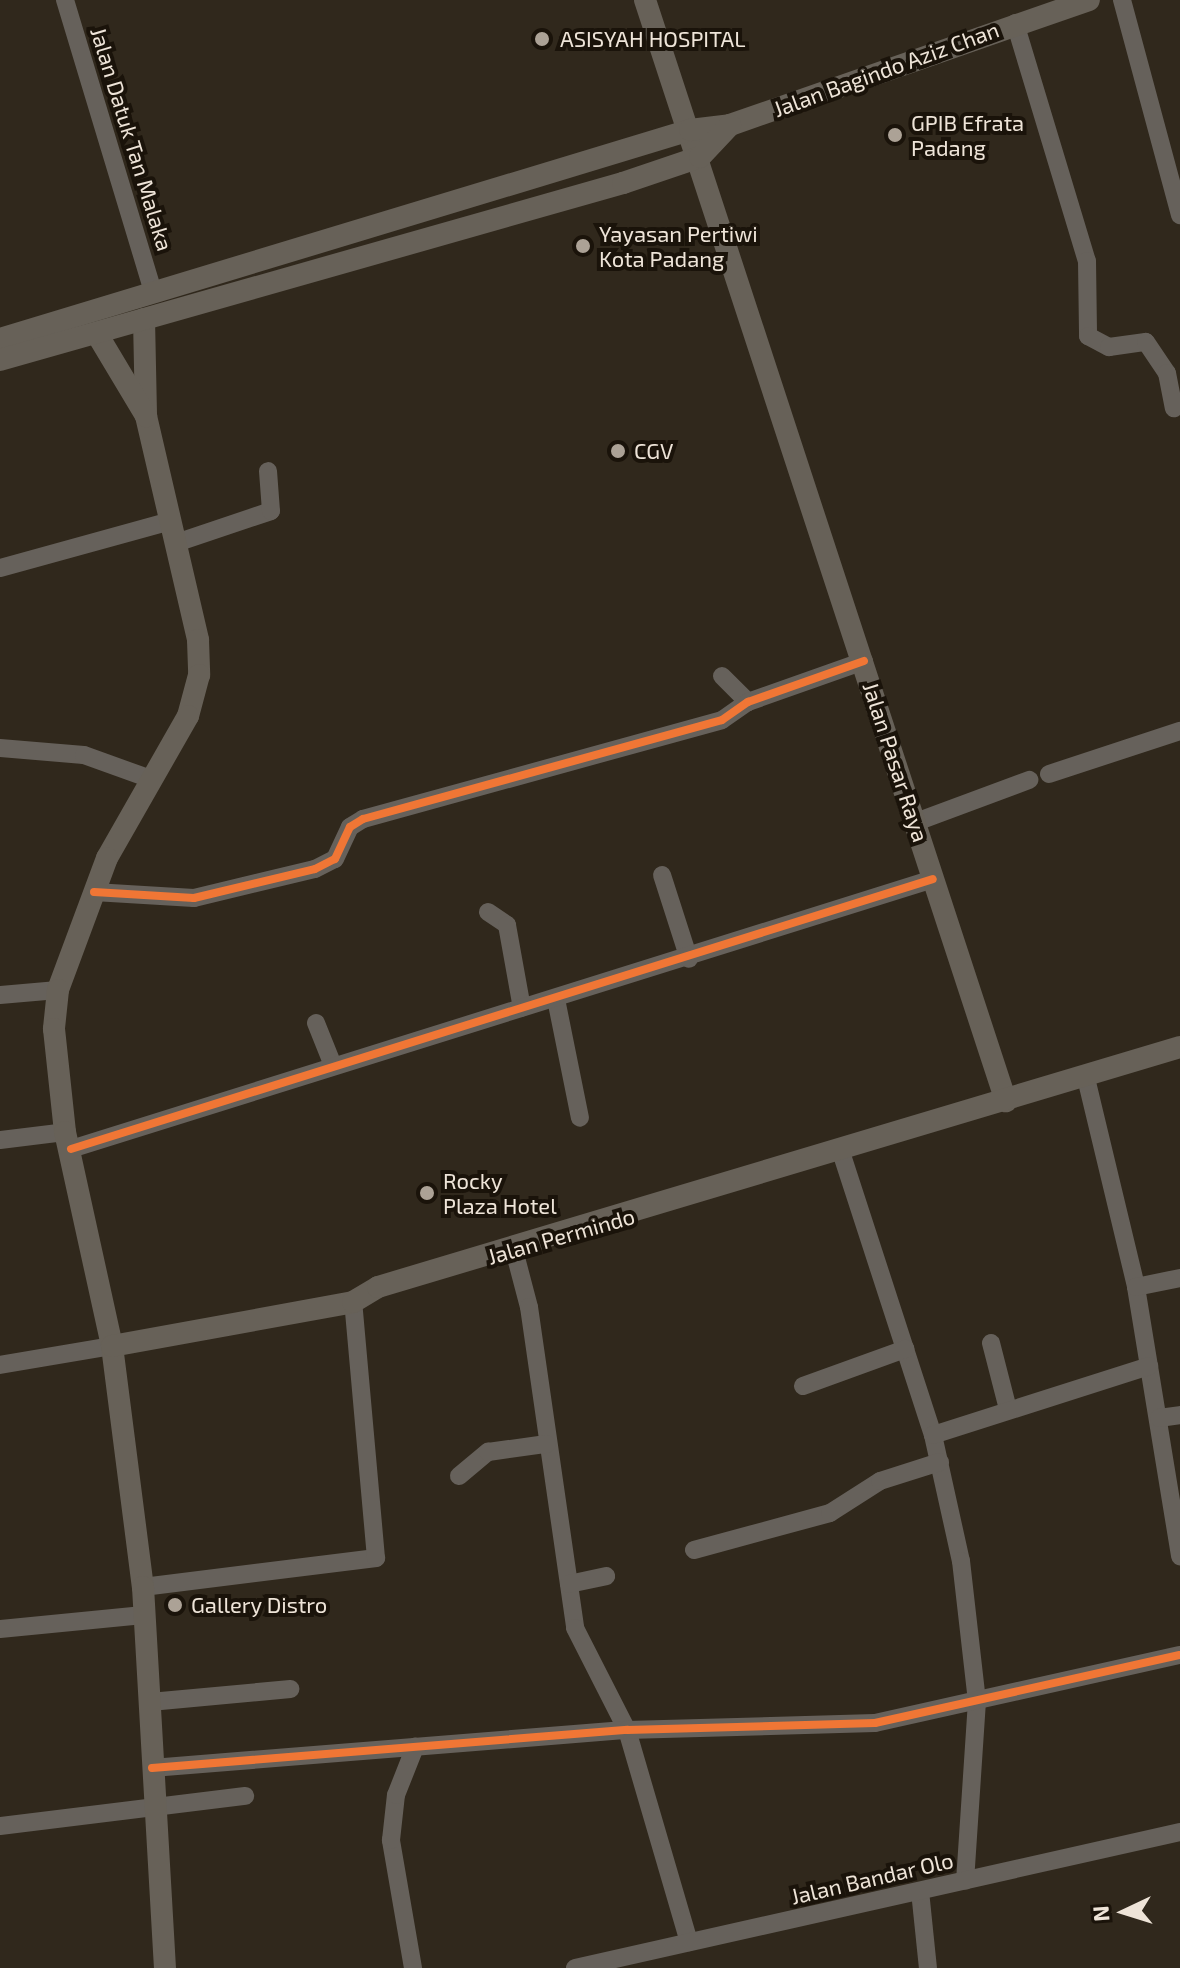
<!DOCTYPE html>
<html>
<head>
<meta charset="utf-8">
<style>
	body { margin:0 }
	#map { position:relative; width:1180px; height:1968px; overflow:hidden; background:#30281c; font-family:"Exo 2",sans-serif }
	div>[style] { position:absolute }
	.minor>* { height:18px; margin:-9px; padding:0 9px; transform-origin:9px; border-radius:9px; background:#66615b }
	.major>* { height:22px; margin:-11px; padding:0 11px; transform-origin:11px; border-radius:11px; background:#676158 }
	.cycleway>* { height:8px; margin:-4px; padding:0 4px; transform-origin:4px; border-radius:4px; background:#f07635 }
	.dots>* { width:22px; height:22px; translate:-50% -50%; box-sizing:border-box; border:4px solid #1a130a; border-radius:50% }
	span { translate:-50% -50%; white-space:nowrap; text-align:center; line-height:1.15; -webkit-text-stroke:8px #1a130a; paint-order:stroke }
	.poi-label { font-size:22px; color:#eee4d8 }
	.left { translate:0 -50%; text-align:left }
	.street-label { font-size:22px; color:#eee4d8 }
	.north { position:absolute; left:1084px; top:1872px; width:80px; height:80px; -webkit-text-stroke:6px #1a130a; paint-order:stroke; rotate:266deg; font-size:22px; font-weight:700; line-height:32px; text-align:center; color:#eee4d8 }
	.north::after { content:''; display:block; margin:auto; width:28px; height:36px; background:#eee4d8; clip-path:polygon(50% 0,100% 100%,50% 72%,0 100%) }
</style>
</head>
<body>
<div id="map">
	<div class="minor">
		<div style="left:65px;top:0;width:304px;rotate:73.2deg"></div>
		<div style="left:1122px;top:0;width:223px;rotate:74.9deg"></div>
		<div style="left:1015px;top:23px;width:249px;rotate:73.2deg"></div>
		<div style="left:1087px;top:261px;width:75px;rotate:89.2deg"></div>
		<div style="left:1088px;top:336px;width:24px;rotate:28deg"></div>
		<div style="left:1109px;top:347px;width:37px;rotate:-8deg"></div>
		<div style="left:1146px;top:342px;width:37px;rotate:56deg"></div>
		<div style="left:1167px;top:373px;width:36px;rotate:79deg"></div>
		<div style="left:176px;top:543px;width:100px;rotate:-18.6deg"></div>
		<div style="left:271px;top:511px;width:40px;rotate:-94.3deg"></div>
		<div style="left:0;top:568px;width:177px;rotate:-15.4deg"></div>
		<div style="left:722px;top:676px;width:37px;rotate:45deg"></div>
		<div style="left:0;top:748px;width:84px;rotate:4.8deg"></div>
		<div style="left:84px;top:755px;width:68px;rotate:19.8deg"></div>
		<div style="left:1049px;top:774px;width:138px;rotate:-18.2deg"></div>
		<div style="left:916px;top:822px;width:121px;rotate:-20.4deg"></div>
		<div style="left:662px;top:875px;width:88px;rotate:72.2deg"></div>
		<div style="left:94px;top:892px;width:100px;rotate:3.4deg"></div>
		<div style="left:194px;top:898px;width:124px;rotate:-13.5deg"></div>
		<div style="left:315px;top:869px;width:22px;rotate:-27deg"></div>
		<div style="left:335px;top:859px;width:35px;rotate:-65deg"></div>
		<div style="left:350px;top:827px;width:15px;rotate:-32deg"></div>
		<div style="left:363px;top:819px;width:372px;rotate:-15.4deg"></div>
		<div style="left:722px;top:720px;width:32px;rotate:-35deg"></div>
		<div style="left:748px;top:702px;width:123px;rotate:-19.5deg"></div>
		<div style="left:488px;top:912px;width:23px;rotate:34deg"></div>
		<div style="left:507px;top:925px;width:84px;rotate:79.8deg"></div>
		<div style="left:0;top:995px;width:58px;rotate:-4.9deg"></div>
		<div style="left:556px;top:999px;width:121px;rotate:78.6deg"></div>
		<div style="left:316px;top:1023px;width:43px;rotate:68.2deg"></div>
		<div style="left:1086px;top:1078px;width:215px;rotate:76.5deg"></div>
		<div style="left:1136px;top:1287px;width:273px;rotate:80.7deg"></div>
		<div style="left:0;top:1140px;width:65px;rotate:-7deg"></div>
		<div style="left:71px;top:1149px;width:903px;rotate:-17.39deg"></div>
		<div style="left:841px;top:1152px;width:298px;rotate:72deg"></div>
		<div style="left:933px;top:1435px;width:129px;rotate:77.5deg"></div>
		<div style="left:961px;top:1561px;width:141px;rotate:83.5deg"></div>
		<div style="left:977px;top:1701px;width:180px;rotate:93.8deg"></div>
		<div style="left:514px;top:1250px;width:59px;rotate:75.3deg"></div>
		<div style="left:529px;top:1307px;width:324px;rotate:81.8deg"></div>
		<div style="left:575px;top:1628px;width:114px;rotate:63deg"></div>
		<div style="left:627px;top:1730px;width:221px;rotate:73.7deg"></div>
		<div style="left:1136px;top:1287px;width:45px;rotate:-11.6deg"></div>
		<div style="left:991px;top:1343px;width:68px;rotate:75.6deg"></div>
		<div style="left:0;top:1365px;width:114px;rotate:-9.6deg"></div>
		<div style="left:803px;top:1386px;width:109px;rotate:-19.9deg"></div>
		<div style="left:1159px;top:1418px;width:21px;rotate:-8deg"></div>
		<div style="left:933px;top:1435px;width:227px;rotate:-17.7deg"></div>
		<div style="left:459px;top:1476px;width:38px;rotate:-40deg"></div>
		<div style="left:488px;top:1452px;width:59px;rotate:-7.9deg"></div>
		<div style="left:694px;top:1550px;width:141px;rotate:-15.2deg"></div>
		<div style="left:830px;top:1513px;width:59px;rotate:-32.6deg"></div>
		<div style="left:880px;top:1481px;width:63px;rotate:-17.6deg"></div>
		<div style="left:569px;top:1584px;width:38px;rotate:-12deg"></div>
		<div style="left:143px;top:1587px;width:235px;rotate:-7.1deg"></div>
		<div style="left:376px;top:1558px;width:257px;rotate:-95.1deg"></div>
		<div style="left:0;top:1629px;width:144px;rotate:-5.6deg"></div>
		<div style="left:150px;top:1702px;width:141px;rotate:-5.3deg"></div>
		<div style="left:152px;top:1768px;width:477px;rotate:-4.6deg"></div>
		<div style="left:627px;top:1730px;width:248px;rotate:-1.6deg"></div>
		<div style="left:875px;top:1723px;width:312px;rotate:-12.6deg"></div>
		<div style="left:0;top:1826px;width:247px;rotate:-7deg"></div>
		<div style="left:920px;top:1891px;width:77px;rotate:84.1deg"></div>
		<div style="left:413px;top:1968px;width:130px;rotate:-99.8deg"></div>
		<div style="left:391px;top:1840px;width:45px;rotate:-83.7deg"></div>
		<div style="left:396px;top:1795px;width:52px;rotate:-68.4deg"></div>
		<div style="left:575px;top:1968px;width:620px;rotate:-12.67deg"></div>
	</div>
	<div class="major">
		<div style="left:645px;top:0;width:1159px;rotate:71.85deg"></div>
		<div style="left:144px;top:319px;width:97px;rotate:88.8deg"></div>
		<div style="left:146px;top:416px;width:230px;rotate:76.9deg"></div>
		<div style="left:198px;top:640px;width:35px;rotate:88deg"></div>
		<div style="left:199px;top:675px;width:42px;rotate:105deg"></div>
		<div style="left:188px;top:716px;width:163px;rotate:119.7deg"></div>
		<div style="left:107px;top:858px;width:141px;rotate:110.4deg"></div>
		<div style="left:58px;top:990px;width:39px;rotate:96deg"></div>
		<div style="left:54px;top:1029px;width:104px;rotate:83.9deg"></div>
		<div style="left:65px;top:1132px;width:219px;rotate:77.6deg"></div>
		<div style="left:112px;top:1346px;width:243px;rotate:82.7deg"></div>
		<div style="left:143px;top:1587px;width:382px;rotate:86.7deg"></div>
		<div style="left:97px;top:334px;width:96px;rotate:59.1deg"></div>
		<div style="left:0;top:339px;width:721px;rotate:-16.85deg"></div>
		<div style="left:690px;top:130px;width:40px;rotate:-7.1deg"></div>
		<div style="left:730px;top:125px;width:380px;rotate:-19.2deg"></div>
		<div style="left:0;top:360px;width:648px;rotate:-15.86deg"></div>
		<div style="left:623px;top:183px;width:81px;rotate:-18.7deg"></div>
		<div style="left:700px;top:157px;width:44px;rotate:-46.8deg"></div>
		<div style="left:112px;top:1346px;width:245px;rotate:-10.3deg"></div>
		<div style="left:353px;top:1302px;width:29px;rotate:-31deg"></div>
		<div style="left:378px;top:1287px;width:837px;rotate:-16.66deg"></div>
	</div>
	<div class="cycleway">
		<div style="left:94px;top:892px;width:100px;rotate:3.4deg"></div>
		<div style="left:194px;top:898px;width:124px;rotate:-13.5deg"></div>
		<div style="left:315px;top:869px;width:22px;rotate:-27deg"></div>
		<div style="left:335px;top:859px;width:35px;rotate:-65deg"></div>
		<div style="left:350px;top:827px;width:15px;rotate:-32deg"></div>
		<div style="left:363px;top:819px;width:372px;rotate:-15.4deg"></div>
		<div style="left:722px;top:720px;width:32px;rotate:-35deg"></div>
		<div style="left:748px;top:702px;width:123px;rotate:-19.5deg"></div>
		<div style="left:71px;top:1149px;width:903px;rotate:-17.39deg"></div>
		<div style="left:152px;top:1768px;width:477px;rotate:-4.6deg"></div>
		<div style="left:627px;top:1730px;width:248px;rotate:-1.6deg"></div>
		<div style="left:875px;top:1723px;width:312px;rotate:-12.6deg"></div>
	</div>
	<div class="dots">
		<div style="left:542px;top:39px;background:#aca296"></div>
		<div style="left:895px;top:135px;background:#aca296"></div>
		<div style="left:583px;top:246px;background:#aca296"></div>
		<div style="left:618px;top:451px;background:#aca296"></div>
		<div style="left:427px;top:1193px;background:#aca296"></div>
		<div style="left:175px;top:1605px;background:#aca296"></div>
	</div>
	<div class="poi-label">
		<span class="left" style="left:560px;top:39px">ASISYAH HOSPITAL</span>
		<span class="left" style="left:911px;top:135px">GPIB Efrata<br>Padang</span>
		<span class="left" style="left:599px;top:246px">Yayasan Pertiwi<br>Kota Padang</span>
		<span class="left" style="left:634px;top:451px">CGV</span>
		<span class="left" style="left:443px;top:1193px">Rocky<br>Plaza Hotel</span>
		<span class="left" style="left:191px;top:1605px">Gallery Distro</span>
	</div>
	<div class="street-label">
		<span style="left:886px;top:69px;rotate:-20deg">Jalan Bagindo Aziz Chan</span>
		<span style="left:132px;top:139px;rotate:73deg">Jalan Datuk Tan Malaka</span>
		<span style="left:896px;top:762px;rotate:72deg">Jalan Pasar Raya</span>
		<span style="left:561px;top:1236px;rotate:-16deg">Jalan Permindo</span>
		<span style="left:872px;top:1878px;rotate:-13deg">Jalan Bandar Olo</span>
	</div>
	<div class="north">N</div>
</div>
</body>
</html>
